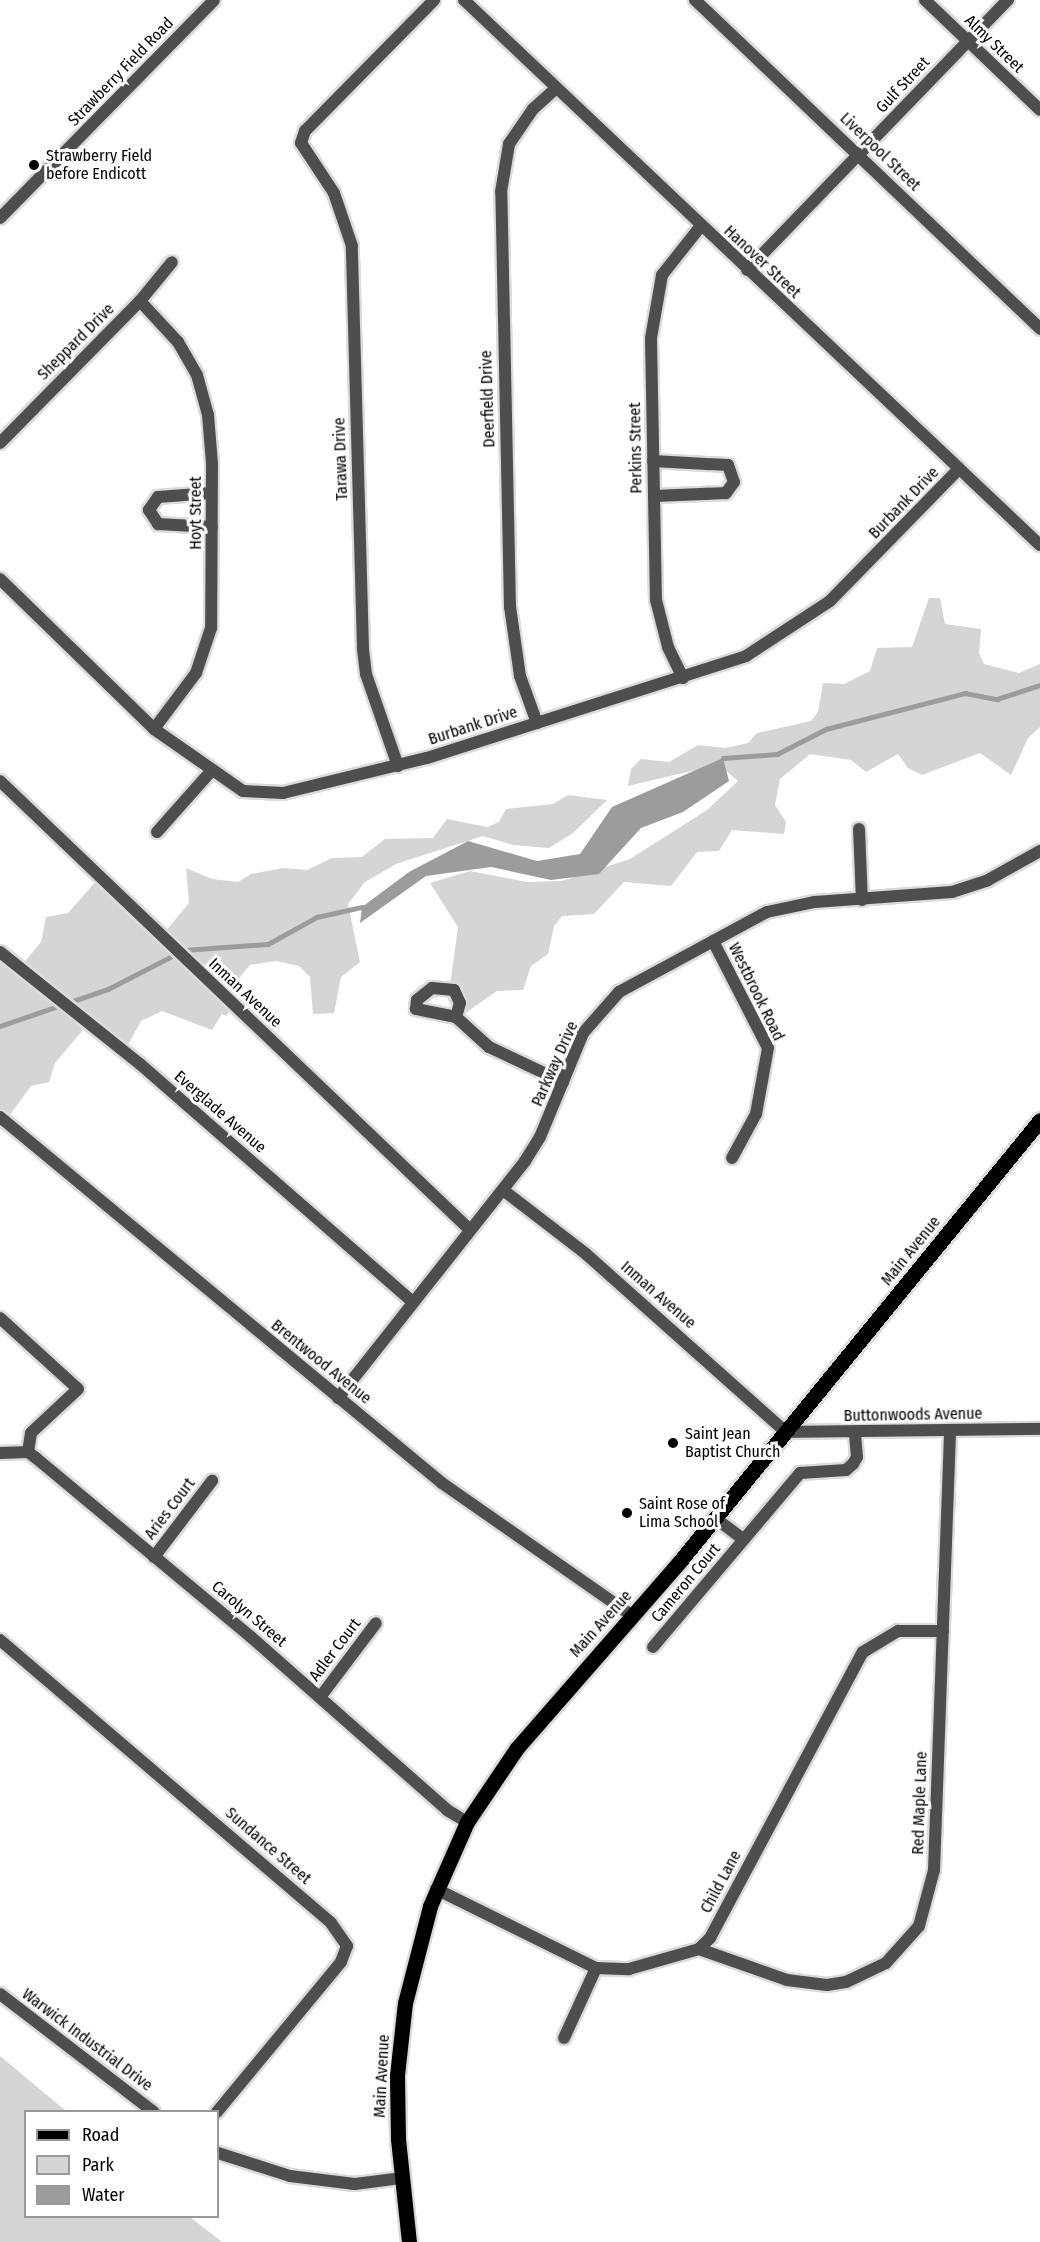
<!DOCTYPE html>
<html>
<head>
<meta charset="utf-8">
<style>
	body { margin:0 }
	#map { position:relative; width:1040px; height:2242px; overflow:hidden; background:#fff; font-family:"Fira Sans Condensed",sans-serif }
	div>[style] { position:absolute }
	.green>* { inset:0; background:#d5d5d5 }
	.water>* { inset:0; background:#9c9c9c }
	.stream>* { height:4.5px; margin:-2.25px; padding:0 2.25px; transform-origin:2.25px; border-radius:2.25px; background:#9c9c9c }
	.roads { filter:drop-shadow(2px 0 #dbdbdb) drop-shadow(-2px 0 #dbdbdb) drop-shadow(0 2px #dbdbdb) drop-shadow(0 -2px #dbdbdb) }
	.minor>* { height:12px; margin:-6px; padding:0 6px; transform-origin:6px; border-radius:6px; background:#4e4e4e }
	.tertiary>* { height:12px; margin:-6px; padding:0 6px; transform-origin:6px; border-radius:6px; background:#4e4e4e }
	.primary>* { height:15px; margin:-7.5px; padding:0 7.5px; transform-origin:7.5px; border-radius:7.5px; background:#000 }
	.dots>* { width:16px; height:16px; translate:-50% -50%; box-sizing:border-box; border:3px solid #fff; border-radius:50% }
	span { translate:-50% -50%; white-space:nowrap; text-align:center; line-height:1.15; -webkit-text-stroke:6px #fff; paint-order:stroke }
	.street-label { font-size:16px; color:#000 }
	.poi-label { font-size:16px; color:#000 }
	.left { translate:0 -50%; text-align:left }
	.legend { position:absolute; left:24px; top:2110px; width:195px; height:108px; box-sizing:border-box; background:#fff; border:2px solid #999; margin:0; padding:8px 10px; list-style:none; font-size:18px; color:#000 }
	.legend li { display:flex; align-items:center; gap:12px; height:30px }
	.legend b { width:30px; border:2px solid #999 }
</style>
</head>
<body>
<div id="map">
	<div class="green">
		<div style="clip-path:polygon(929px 598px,940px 598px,945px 624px,981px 629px,979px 653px,984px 664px,1019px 673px,1040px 664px,1040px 727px,1028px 738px,1011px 775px,980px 753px,922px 775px,908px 768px,898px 754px,866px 772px,851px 760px,810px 754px,780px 779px,775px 805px,786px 822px,784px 834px,732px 830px,719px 851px,697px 852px,671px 886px,624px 882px,594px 914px,562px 916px,554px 926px,548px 954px,531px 966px,523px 990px,497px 991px,461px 1016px,448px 1000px,458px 927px,430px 883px,470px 871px,527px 882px,562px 881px,630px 859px,707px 810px,738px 781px,725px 770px,708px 767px,628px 786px,631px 769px,641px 759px,669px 762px,698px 745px,726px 748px,748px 743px,757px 733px,811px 721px,818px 712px,823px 683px,844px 684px,870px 671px,877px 648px,912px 647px)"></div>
		<div style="clip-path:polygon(568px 795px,607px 800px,573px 833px,549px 848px,513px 845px,483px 836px,396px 864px,365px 882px,348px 904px,360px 962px,341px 977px,334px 1013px,313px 1014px,310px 977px,299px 966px,276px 961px,250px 965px,226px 994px,233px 1008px,226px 1016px,222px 1014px,212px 1030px,162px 1011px,141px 1021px,124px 1052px,87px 1025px,55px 1063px,49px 1082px,31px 1086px,7px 1119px,0 1117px,0 953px,23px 964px,41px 942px,46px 917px,68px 913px,98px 879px,165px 932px,189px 903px,186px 868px,212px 879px,238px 882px,251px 874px,283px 868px,307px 870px,332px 858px,362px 857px,385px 839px,433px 838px,447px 819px,487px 827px,499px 822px,506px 809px,553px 804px)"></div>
		<div style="clip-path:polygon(0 2056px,66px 2111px,26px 2112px,26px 2216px,190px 2217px,222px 2242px,0 2242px)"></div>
	</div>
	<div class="water">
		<div style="clip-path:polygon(723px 758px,729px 781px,683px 812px,641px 828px,599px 874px,551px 880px,491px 867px,426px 876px,360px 923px,362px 907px,409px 872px,468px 841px,537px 861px,580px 854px,612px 807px)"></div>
	</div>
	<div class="stream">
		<div style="left:723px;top:758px;width:54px;rotate:-4.2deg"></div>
		<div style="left:777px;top:754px;width:55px;rotate:-27deg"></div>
		<div style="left:826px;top:729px;width:144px;rotate:-14.5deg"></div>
		<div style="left:965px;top:693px;width:33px;rotate:11deg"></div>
		<div style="left:997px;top:699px;width:45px;rotate:-18deg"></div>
		<div style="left:0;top:1026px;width:114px;rotate:-18.9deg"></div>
		<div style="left:108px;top:989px;width:85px;rotate:-27.2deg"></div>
		<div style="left:184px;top:950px;width:84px;rotate:-4.1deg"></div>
		<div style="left:268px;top:944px;width:56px;rotate:-28.9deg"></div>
		<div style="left:317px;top:917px;width:46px;rotate:-12.5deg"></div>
	</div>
	<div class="roads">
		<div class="minor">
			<div style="left:464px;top:0;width:793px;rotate:43.42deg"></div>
			<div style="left:695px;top:0;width:477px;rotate:43.6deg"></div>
			<div style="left:925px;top:0;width:159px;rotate:43.7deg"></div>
			<div style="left:747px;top:270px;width:376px;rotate:-46deg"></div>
			<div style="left:140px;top:301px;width:56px;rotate:47.2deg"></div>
			<div style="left:178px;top:342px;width:38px;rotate:60deg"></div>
			<div style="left:197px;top:375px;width:41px;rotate:74.6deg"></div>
			<div style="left:208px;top:415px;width:49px;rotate:85.3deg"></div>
			<div style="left:212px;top:464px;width:164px;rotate:90.3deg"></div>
			<div style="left:211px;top:628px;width:47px;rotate:108.4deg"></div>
			<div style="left:196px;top:673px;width:70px;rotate:126.9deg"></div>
			<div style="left:0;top:443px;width:199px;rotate:-45.4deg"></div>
			<div style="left:140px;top:301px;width:50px;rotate:-50.6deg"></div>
			<div style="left:653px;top:461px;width:75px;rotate:3.1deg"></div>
			<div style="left:728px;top:465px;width:18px;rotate:71deg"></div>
			<div style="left:734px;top:482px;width:14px;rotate:126deg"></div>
			<div style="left:726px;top:493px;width:72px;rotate:177.6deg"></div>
			<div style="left:211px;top:493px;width:53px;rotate:175.7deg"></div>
			<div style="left:158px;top:497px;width:16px;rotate:125deg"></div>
			<div style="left:149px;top:510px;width:17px;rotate:57deg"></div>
			<div style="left:158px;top:524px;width:54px;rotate:3.2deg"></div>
			<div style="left:0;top:579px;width:215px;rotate:44.2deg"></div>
			<div style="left:154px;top:729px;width:108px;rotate:34.9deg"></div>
			<div style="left:243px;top:791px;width:40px;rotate:2.9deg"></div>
			<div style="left:283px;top:793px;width:148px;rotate:-13.7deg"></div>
			<div style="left:427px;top:758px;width:335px;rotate:-17.7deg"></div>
			<div style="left:746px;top:656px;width:100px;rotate:-33.2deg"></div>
			<div style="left:830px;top:601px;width:183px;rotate:-45.7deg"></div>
			<div style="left:683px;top:678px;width:34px;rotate:-116deg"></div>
			<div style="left:668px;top:647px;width:49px;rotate:-104.3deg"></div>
			<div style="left:656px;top:600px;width:262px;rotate:-91.1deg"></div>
			<div style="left:651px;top:338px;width:64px;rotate:-80.1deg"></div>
			<div style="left:662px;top:275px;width:61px;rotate:-51.6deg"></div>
			<div style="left:537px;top:723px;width:50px;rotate:-109.9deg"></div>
			<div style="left:520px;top:676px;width:70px;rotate:-98.2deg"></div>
			<div style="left:510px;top:607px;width:415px;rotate:-91.2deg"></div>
			<div style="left:501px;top:192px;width:49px;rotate:-80.5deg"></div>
			<div style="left:509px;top:144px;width:42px;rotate:-55.6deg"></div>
			<div style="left:533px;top:109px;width:31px;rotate:-42deg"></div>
			<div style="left:398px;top:766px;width:97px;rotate:-109.2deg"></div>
			<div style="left:366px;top:674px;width:26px;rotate:-97deg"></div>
			<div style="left:363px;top:648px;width:402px;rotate:-91.6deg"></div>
			<div style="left:352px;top:246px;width:56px;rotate:-108.8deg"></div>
			<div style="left:334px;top:193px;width:60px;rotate:-123.4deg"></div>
			<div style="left:301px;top:143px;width:13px;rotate:-72deg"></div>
			<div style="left:305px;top:131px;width:184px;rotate:-45.4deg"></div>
			<div style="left:0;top:781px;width:647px;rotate:43.69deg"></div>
			<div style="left:859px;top:829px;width:71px;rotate:87.6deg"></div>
			<div style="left:157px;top:832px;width:83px;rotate:-48.4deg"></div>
			<div style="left:713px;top:941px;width:120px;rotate:62.8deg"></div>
			<div style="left:768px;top:1048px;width:67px;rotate:100.3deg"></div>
			<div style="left:756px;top:1114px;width:50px;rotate:118.6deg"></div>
			<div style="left:0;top:952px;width:179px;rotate:38.7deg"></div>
			<div style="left:140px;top:1064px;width:362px;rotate:41.1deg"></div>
			<div style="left:456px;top:1017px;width:41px;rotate:-168.7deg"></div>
			<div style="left:416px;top:1009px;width:9px;rotate:-84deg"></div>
			<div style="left:417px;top:1000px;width:19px;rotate:-39deg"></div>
			<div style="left:432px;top:988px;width:22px;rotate:5deg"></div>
			<div style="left:454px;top:990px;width:14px;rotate:65deg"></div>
			<div style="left:460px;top:1003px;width:15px;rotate:106deg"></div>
			<div style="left:456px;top:1017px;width:45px;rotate:42.3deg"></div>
			<div style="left:489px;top:1047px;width:82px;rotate:25.3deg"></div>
			<div style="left:0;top:1117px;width:574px;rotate:39.63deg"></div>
			<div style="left:442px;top:1483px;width:233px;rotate:34.9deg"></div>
			<div style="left:503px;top:1190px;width:105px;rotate:37.6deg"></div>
			<div style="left:586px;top:1254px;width:268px;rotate:41.7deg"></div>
			<div style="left:0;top:1318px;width:105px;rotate:42.3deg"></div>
			<div style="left:78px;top:1389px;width:64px;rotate:136.9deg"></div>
			<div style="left:31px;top:1433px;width:19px;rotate:99deg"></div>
			<div style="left:338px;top:1398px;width:302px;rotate:-51.7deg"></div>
			<div style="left:525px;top:1161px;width:28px;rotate:-58deg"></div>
			<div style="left:540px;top:1137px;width:113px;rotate:-67.5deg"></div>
			<div style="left:583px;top:1033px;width:55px;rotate:-48.7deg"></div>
			<div style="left:619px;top:992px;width:168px;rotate:-28.4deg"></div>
			<div style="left:767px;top:912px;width:49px;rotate:-11.8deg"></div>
			<div style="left:815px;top:902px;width:137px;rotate:-4.2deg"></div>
			<div style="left:952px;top:892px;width:38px;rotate:-18deg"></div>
			<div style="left:988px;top:880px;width:60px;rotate:-29.1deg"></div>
			<div style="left:0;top:1453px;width:28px;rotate:-2deg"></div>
			<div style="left:28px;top:1452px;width:10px;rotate:37deg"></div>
			<div style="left:36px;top:1458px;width:280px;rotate:39.8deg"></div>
			<div style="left:251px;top:1637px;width:261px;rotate:41.4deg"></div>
			<div style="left:447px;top:1810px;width:23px;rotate:31deg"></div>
			<div style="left:715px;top:1518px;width:36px;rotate:37deg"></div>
			<div style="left:154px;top:1557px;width:96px;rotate:-52.7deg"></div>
			<div style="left:0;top:1640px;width:435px;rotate:40.5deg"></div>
			<div style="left:331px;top:1923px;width:28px;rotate:55deg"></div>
			<div style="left:347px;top:1946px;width:17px;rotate:111deg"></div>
			<div style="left:341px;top:1962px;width:195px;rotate:129.6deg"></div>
			<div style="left:653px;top:1647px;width:228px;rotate:-49.8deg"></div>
			<div style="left:800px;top:1473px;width:46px;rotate:-3.7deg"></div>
			<div style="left:846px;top:1470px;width:9px;rotate:-41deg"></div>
			<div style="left:853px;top:1464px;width:8px;rotate:-60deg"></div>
			<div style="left:857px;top:1457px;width:24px;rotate:-95deg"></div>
			<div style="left:321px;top:1696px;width:91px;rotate:-53deg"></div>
			<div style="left:436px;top:1889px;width:178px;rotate:26.3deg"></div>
			<div style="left:596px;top:1968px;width:33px;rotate:2deg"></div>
			<div style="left:629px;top:1969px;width:73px;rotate:-15.9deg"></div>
			<div style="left:699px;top:1949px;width:16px;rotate:-45deg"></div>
			<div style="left:710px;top:1938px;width:324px;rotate:-61.9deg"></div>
			<div style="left:863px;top:1652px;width:41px;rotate:-31deg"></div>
			<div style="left:898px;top:1631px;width:45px"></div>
			<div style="left:699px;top:1949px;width:93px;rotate:19.4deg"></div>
			<div style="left:787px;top:1980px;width:40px;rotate:7.1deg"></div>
			<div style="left:827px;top:1985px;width:19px;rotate:-9deg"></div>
			<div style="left:846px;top:1982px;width:44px;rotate:-25.4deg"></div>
			<div style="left:886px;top:1963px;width:50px;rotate:-48.3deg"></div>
			<div style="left:919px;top:1926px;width:58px;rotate:-75deg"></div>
			<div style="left:934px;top:1870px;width:438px;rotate:-87.9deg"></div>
			<div style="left:564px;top:2038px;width:77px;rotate:-65.4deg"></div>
		</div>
		<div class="tertiary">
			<div style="left:0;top:218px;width:305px;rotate:-45.5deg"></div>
			<div style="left:786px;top:1432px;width:254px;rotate:-0.7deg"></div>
			<div style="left:0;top:1994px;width:194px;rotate:37.5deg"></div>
			<div style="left:218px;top:2153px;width:76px;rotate:17.7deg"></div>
			<div style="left:290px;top:2176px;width:65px;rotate:7deg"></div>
			<div style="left:355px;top:2184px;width:46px;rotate:-7.4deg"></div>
		</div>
		<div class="primary">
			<div style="left:409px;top:2242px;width:104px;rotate:-96.1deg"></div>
			<div style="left:398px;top:2139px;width:64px;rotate:-90.9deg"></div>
			<div style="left:397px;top:2075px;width:72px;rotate:-83.7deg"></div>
			<div style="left:405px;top:2003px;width:100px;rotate:-75.5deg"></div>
			<div style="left:430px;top:1906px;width:92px;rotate:-66.2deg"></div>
			<div style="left:467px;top:1822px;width:89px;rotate:-56deg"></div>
			<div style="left:517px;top:1748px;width:248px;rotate:-48.9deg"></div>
			<div style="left:680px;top:1561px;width:569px;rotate:-50.77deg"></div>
		</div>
	</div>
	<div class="dots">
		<div style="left:34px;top:165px;background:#000"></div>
		<div style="left:673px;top:1443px;background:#000"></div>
		<div style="left:627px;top:1513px;background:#000"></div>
	</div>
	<div class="street-label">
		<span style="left:994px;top:44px;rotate:44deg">Almy Street</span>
		<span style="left:121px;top:72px;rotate:-46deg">Strawberry Field Road</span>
		<span style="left:903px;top:85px;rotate:-47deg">Gulf Street</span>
		<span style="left:880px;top:152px;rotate:44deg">Liverpool Street</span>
		<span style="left:762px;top:262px;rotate:43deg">Hanover Street</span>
		<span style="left:76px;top:342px;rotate:-45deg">Sheppard Drive</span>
		<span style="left:488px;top:399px;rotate:-92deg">Deerfield Drive</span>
		<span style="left:636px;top:448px;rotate:-91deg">Perkins Street</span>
		<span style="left:341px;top:459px;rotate:-92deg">Tarawa Drive</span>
		<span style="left:904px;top:503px;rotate:-46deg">Burbank Drive</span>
		<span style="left:196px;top:513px;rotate:-90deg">Hoyt Street</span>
		<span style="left:473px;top:726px;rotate:-18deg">Burbank Drive</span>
		<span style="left:756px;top:992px;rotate:64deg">Westbrook Road</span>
		<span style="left:245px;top:993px;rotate:43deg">Inman Avenue</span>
		<span style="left:555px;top:1064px;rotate:-66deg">Parkway Drive</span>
		<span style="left:220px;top:1112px;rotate:41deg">Everglade Avenue</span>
		<span style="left:911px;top:1251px;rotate:-51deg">Main Avenue</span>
		<span style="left:658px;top:1295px;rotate:41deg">Inman Avenue</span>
		<span style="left:321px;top:1362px;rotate:39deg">Brentwood Avenue</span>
		<span style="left:913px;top:1415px;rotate:-1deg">Buttonwoods Avenue</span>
		<span style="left:170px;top:1509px;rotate:-53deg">Aries Court</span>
		<span style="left:686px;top:1583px;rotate:-50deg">Cameron Court</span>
		<span style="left:249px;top:1614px;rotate:40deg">Carolyn Street</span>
		<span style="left:601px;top:1624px;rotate:-48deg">Main Avenue</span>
		<span style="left:335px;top:1650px;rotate:-53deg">Adler Court</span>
		<span style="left:920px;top:1803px;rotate:-88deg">Red Maple Lane</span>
		<span style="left:268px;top:1846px;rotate:41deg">Sundance Street</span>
		<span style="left:721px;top:1882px;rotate:-62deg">Child Lane</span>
		<span style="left:87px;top:2040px;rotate:37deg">Warwick Industrial Drive</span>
		<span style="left:382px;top:2076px;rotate:-87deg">Main Avenue</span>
	</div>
	<div class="poi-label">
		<span class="left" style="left:46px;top:165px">Strawberry Field<br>before Endicott</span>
		<span class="left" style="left:685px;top:1443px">Saint Jean<br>Baptist Church</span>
		<span class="left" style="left:639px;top:1513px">Saint Rose of<br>Lima School</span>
	</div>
	<ul class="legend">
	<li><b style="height:8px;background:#000"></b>Road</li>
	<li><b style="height:16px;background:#d5d5d5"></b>Park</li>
	<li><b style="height:16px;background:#9c9c9c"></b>Water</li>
	</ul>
</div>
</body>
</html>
